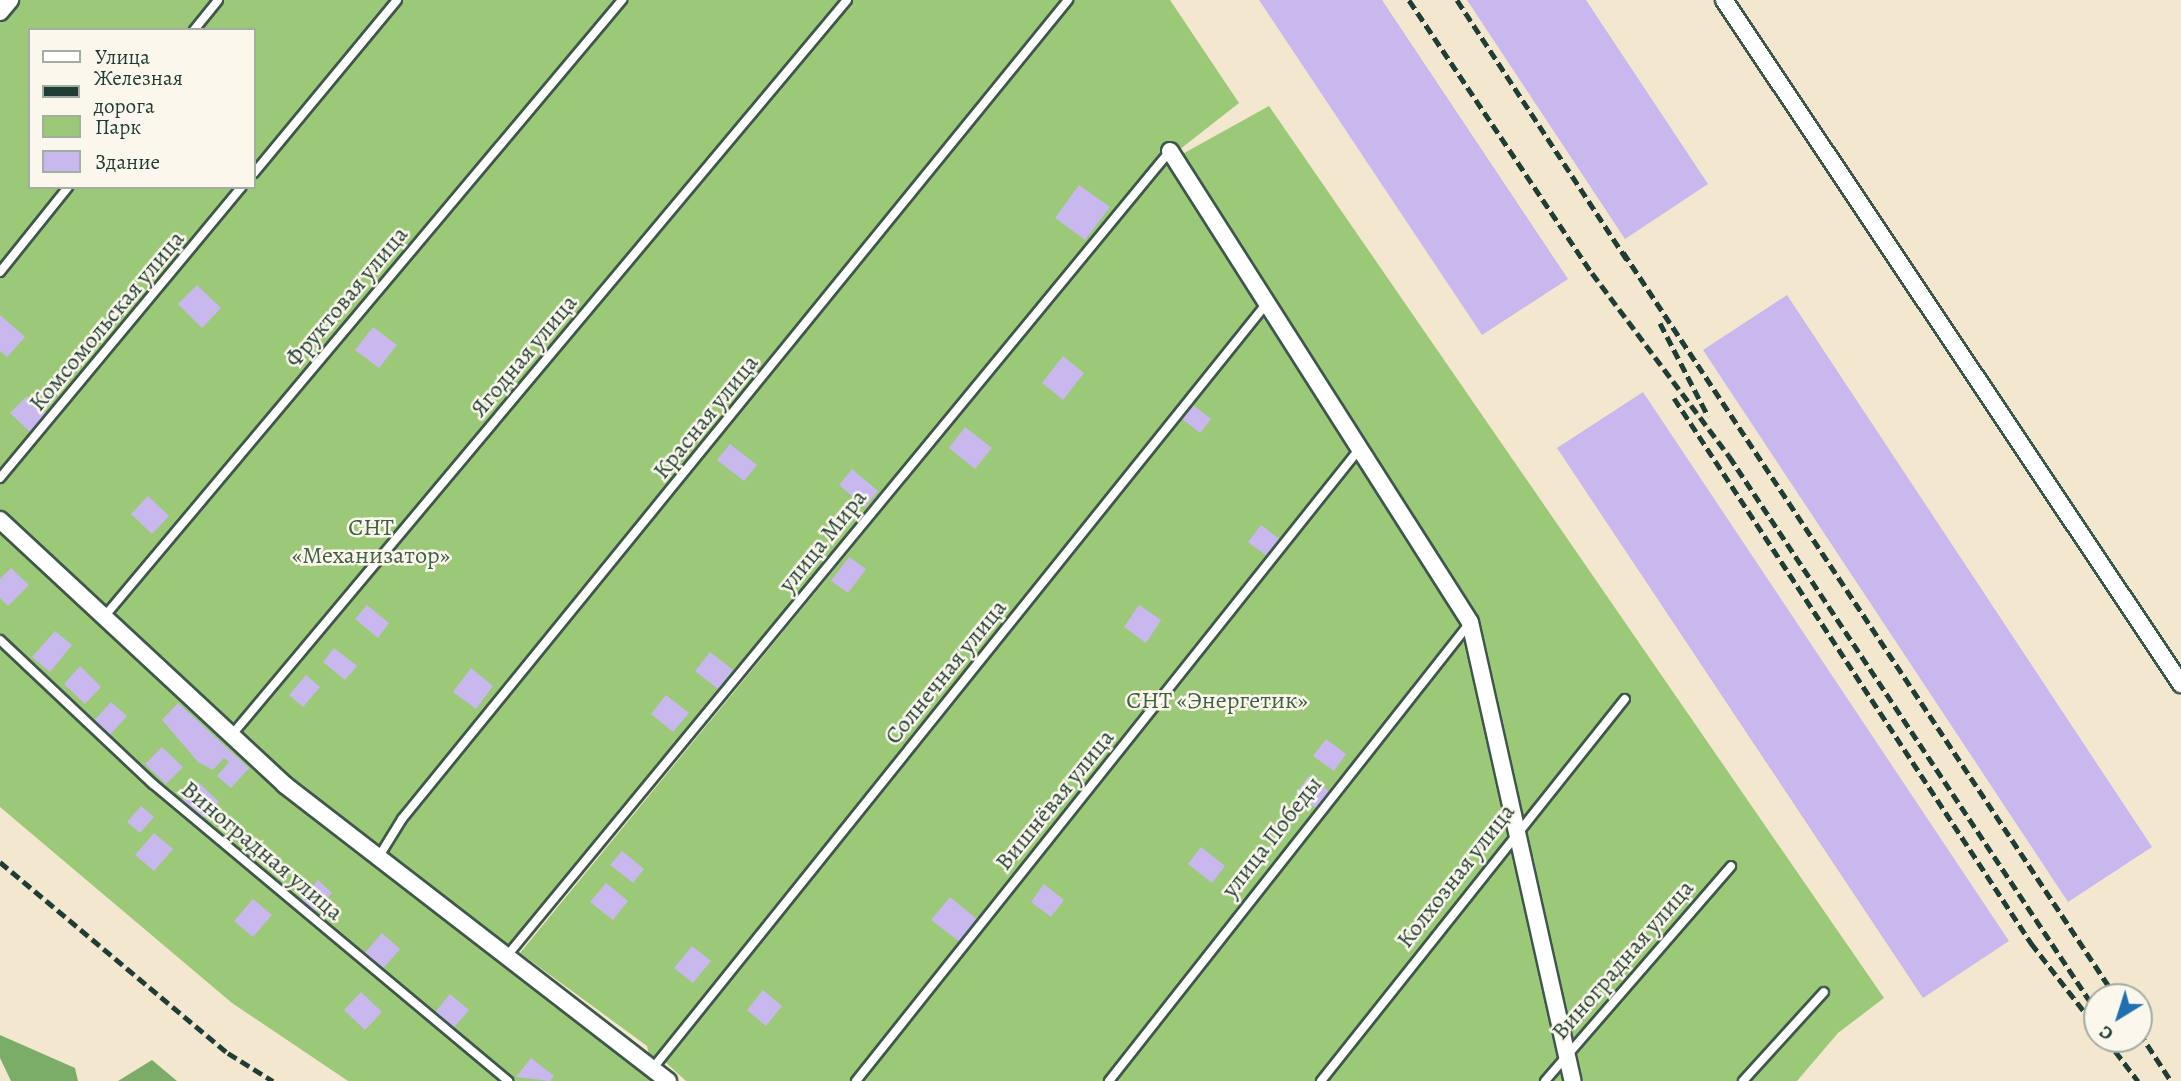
<!DOCTYPE html>
<html>
<head>
<meta charset="utf-8">
<style>
	body { margin:0 }
	#map { position:relative; width:2181px; height:1081px; overflow:hidden; background:#f3e8cf; font-family:Alegreya,serif }
	div>[style] { position:absolute }
	.green>* { inset:0; background:#9bc978 }
	.forest>* { inset:0; background:#7cad68 }
	.building>* { inset:0; background:#c8b8ed }
	.roads { filter:drop-shadow(2px 0 #3f574b) drop-shadow(-2px 0 #3f574b) drop-shadow(0 2px #3f574b) drop-shadow(0 -2px #3f574b) }
	.service>* { height:8px; margin:-4px; padding:0 4px; transform-origin:4px; border-radius:4px; background:#fff }
	.minor>* { height:16px; margin:-8px; padding:0 8px; transform-origin:8px; border-radius:8px; background:#fff }
	.rail>* { height:5px; margin-top:-2.5px; transform-origin:0; background:repeating-linear-gradient(90deg,#1f3d34 0 10px,transparent 0 15px) }
	span { translate:-50% -50%; white-space:nowrap; text-align:center; line-height:1.15; -webkit-text-stroke:5px #fbf7ec; paint-order:stroke }
	.street-label { font-size:24px; color:#1f3d34 }
	.park-label { font-size:24px; color:#3e6045 }
	.legend { position:absolute; left:28px; top:28px; width:228px; height:161px; box-sizing:border-box; background:#fbf7ec; border:2px solid #a3ada2; margin:0; padding:9px 12px; list-style:none; font-size:21px; color:#1f3d34 }
	.legend li { display:flex; align-items:center; gap:14px; height:35px }
	.legend b { width:35px; border:2px solid #a3ada2 }
	.north { position:absolute; left:2083px; top:983px; width:70px; height:70px; box-sizing:border-box; background:#fbf7ec; border:2px solid #a3ada2; border-radius:50%; rotate:218deg; font-size:19px; font-weight:700; line-height:28px; text-align:center; color:#1f3d34 }
	.north::after { content:''; display:block; margin:auto; width:24px; height:32px; background:#1f6fb2; clip-path:polygon(50% 0,100% 100%,50% 72%,0 100%) }
</style>
</head>
<body>
<div id="map">
	<div class="green">
		<div style="clip-path:polygon(evenodd,0 0,1170px 0,1239px 103px,1165px 161px,515px 955px,643px 1051px,651px 1064px,647px 1046px,520px 953px,1168px 162px,1269px 106px,1884px 998px,1838px 1033px,1797px 1081px,686px 1081px,664px 1061px,659px 1065px,677px 1081px,348px 1081px,232px 1003px,0 807px,0 0,30px 30px,254px 30px,254px 187px,30px 187px,30px 30px)"></div>
	</div>
	<div class="forest">
		<div style="clip-path:polygon(0 1035px,75px 1068px,78px 1081px,11px 1081px,0 1058px)"></div>
		<div style="clip-path:polygon(152px 1060px,177px 1081px,118px 1081px)"></div>
	</div>
	<div class="building">
		<div style="clip-path:polygon(1259px 0,1382px 0,1568px 279px,1482px 335px)"></div>
		<div style="clip-path:polygon(1467px 0,1586px 0,1708px 184px,1625px 239px)"></div>
		<div style="clip-path:polygon(1079px 185px,1110px 207px,1085px 240px,1055px 218px)"></div>
		<div style="clip-path:polygon(197px 285px,221px 308px,202px 328px,178px 304px)"></div>
		<div style="clip-path:polygon(1787px 295px,2152px 847px,2068px 902px,1703px 350px)"></div>
		<div style="clip-path:polygon(0 315px,25px 337px,7px 357px,0 351px)"></div>
		<div style="clip-path:polygon(373px 327px,397px 345px,379px 368px,355px 350px)"></div>
		<div style="clip-path:polygon(1063px 356px,1084px 373px,1063px 400px,1042px 383px)"></div>
		<div style="clip-path:polygon(1643px 392px,2009px 941px,1923px 998px,1557px 448px)"></div>
		<div style="clip-path:polygon(27px 396px,48px 416px,31px 433px,10px 413px)"></div>
		<div style="clip-path:polygon(1193px 405px,1211px 419px,1200px 433px,1182px 419px)"></div>
		<div style="clip-path:polygon(965px 427px,992px 448px,975px 469px,949px 448px)"></div>
		<div style="clip-path:polygon(730px 444px,757px 465px,744px 481px,717px 460px)"></div>
		<div style="clip-path:polygon(852px 469px,878px 491px,865px 507px,839px 485px)"></div>
		<div style="clip-path:polygon(148px 496px,169px 516px,152px 534px,131px 514px)"></div>
		<div style="clip-path:polygon(1261px 525px,1281px 540px,1268px 557px,1248px 542px)"></div>
		<div style="clip-path:polygon(849px 557px,866px 569px,848px 593px,831px 581px)"></div>
		<div style="clip-path:polygon(11px 568px,29px 585px,8px 606px,0 598px,0 579px)"></div>
		<div style="clip-path:polygon(367px 605px,389px 623px,378px 638px,355px 619px)"></div>
		<div style="clip-path:polygon(1139px 605px,1161px 620px,1146px 643px,1124px 627px)"></div>
		<div style="clip-path:polygon(55px 631px,72px 645px,50px 672px,32px 657px)"></div>
		<div style="clip-path:polygon(334px 648px,357px 666px,345px 680px,323px 662px)"></div>
		<div style="clip-path:polygon(710px 652px,733px 670px,718px 689px,695px 671px)"></div>
		<div style="clip-path:polygon(80px 666px,101px 687px,85px 704px,64px 684px)"></div>
		<div style="clip-path:polygon(471px 668px,493px 686px,476px 709px,453px 692px)"></div>
		<div style="clip-path:polygon(306px 675px,320px 687px,303px 707px,289px 695px)"></div>
		<div style="clip-path:polygon(666px 695px,689px 713px,673px 732px,651px 714px)"></div>
		<div style="clip-path:polygon(111px 702px,127px 716px,109px 736px,93px 722px)"></div>
		<div style="clip-path:polygon(178px 703px,249px 768px,231px 788px,217px 776px,229px 762px,224px 758px,213px 770px,198px 762px,162px 720px)"></div>
		<div style="clip-path:polygon(1326px 739px,1346px 754px,1334px 771px,1313px 756px)"></div>
		<div style="clip-path:polygon(162px 747px,183px 767px,166px 784px,145px 764px)"></div>
		<div style="clip-path:polygon(1309px 776px,1329px 791px,1316px 808px,1296px 793px)"></div>
		<div style="clip-path:polygon(198px 782px,219px 802px,202px 820px,182px 800px)"></div>
		<div style="clip-path:polygon(141px 806px,154px 817px,140px 833px,127px 822px)"></div>
		<div style="clip-path:polygon(154px 833px,173px 849px,154px 871px,135px 855px)"></div>
		<div style="clip-path:polygon(1201px 847px,1225px 866px,1212px 883px,1188px 864px)"></div>
		<div style="clip-path:polygon(622px 851px,644px 869px,633px 883px,610px 865px)"></div>
		<div style="clip-path:polygon(318px 880px,332px 893px,313px 914px,299px 902px)"></div>
		<div style="clip-path:polygon(606px 883px,628px 901px,613px 920px,590px 902px)"></div>
		<div style="clip-path:polygon(1044px 884px,1064px 900px,1051px 917px,1031px 902px)"></div>
		<div style="clip-path:polygon(950px 897px,978px 920px,960px 942px,931px 920px)"></div>
		<div style="clip-path:polygon(253px 899px,272px 915px,253px 937px,234px 921px)"></div>
		<div style="clip-path:polygon(382px 933px,400px 949px,381px 971px,363px 955px)"></div>
		<div style="clip-path:polygon(692px 946px,711px 961px,693px 983px,674px 968px)"></div>
		<div style="clip-path:polygon(763px 990px,782px 1006px,766px 1026px,747px 1010px)"></div>
		<div style="clip-path:polygon(361px 992px,382px 1012px,365px 1030px,344px 1010px)"></div>
		<div style="clip-path:polygon(450px 994px,469px 1010px,450px 1032px,432px 1016px)"></div>
		<div style="clip-path:polygon(531px 1058px,554px 1076px,550px 1081px,516px 1077px)"></div>
	</div>
	<div class="roads">
		<div class="service">
			<div style="left:194px;top:30px;width:38px;rotate:-51deg"></div>
			<div style="left:254px;top:173px;width:224px;rotate:-50.4deg"></div>
			<div style="left:0;top:272px;width:109px;rotate:-51.3deg"></div>
			<div style="left:0;top:478px;width:378px;rotate:-50.3deg"></div>
			<div style="left:104px;top:617px;width:806px;rotate:-49.98deg"></div>
			<div style="left:0;top:640px;width:210px;rotate:43.3deg"></div>
			<div style="left:153px;top:784px;width:463px;rotate:39.9deg"></div>
			<div style="left:230px;top:737px;width:961px;rotate:-50.06deg"></div>
			<div style="left:378px;top:858px;width:46px;rotate:-58.4deg"></div>
			<div style="left:402px;top:819px;width:1056px;rotate:-50.88deg"></div>
			<div style="left:506px;top:957px;width:1044px;rotate:-50.52deg"></div>
			<div style="left:653px;top:1068px;width:981px;rotate:-51.25deg"></div>
			<div style="left:856px;top:1081px;width:809px;rotate:-51.47deg"></div>
			<div style="left:1109px;top:1081px;width:582px;rotate:-51.77deg"></div>
			<div style="left:1321px;top:1081px;width:488px;rotate:-51.5deg"></div>
			<div style="left:1545px;top:1081px;width:284px;rotate:-49.1deg"></div>
			<div style="left:1743px;top:1081px;width:120px;rotate:-47.7deg"></div>
		</div>
		<div class="minor">
			<div style="left:1724px;top:0;width:823px;rotate:56.25deg"></div>
			<div style="left:0;top:12px;width:16px;rotate:-50deg"></div>
			<div style="left:1170px;top:151px;width:558px;rotate:57.51deg"></div>
			<div style="left:1470px;top:622px;width:470px;rotate:77.4deg"></div>
			<div style="left:0;top:520px;width:389px;rotate:42.9deg"></div>
			<div style="left:285px;top:785px;width:484px;rotate:37.7deg"></div>
		</div>
	</div>
	<div class="rail">
		<div style="left:1409px;top:0;width:329px;rotate:56.2deg"></div>
		<div style="left:1592px;top:273px;width:229px;rotate:53.2deg"></div>
		<div style="left:1729px;top:456px;width:667px;rotate:56.5deg"></div>
		<div style="left:1457px;top:0;width:312px;rotate:56.8deg"></div>
		<div style="left:1623px;top:252px;width:893px;rotate:56.51deg"></div>
		<div style="left:1660px;top:323px;width:105px;rotate:62.7deg"></div>
		<div style="left:1674px;top:398px;width:652px;rotate:56.77deg"></div>
		<div style="left:2031px;top:943px;width:108px;rotate:52.2deg"></div>
		<div style="left:0;top:862px;width:297px;rotate:40deg"></div>
		<div style="left:228px;top:1053px;width:53px;rotate:31.9deg"></div>
		<div style="left:2139px;top:1032px;width:59px;rotate:56.9deg"></div>
		<div style="left:2106px;top:1039px;width:53px;rotate:52.7deg"></div>
	</div>
	<div class="street-label">
		<span style="left:347px;top:297px;rotate:-50deg">Фруктовая улица</span>
		<span style="left:107px;top:321px;rotate:-50deg">Комсомольская улица</span>
		<span style="left:524px;top:356px;rotate:-50deg">Ягодная улица</span>
		<span style="left:706px;top:417px;rotate:-51deg">Красная улица</span>
		<span style="left:823px;top:541px;rotate:-51deg">улица Мира</span>
		<span style="left:946px;top:672px;rotate:-51deg">Солнечная улица</span>
		<span style="left:1055px;top:800px;rotate:-51deg">Вишнёвая улица</span>
		<span style="left:1272px;top:837px;rotate:-52deg">улица Победы</span>
		<span style="left:262px;top:851px;rotate:40deg">Виноградная улица</span>
		<span style="left:1456px;top:876px;rotate:-52deg">Колхозная улица</span>
		<span style="left:1623px;top:960px;rotate:-49deg">Виноградная улица</span>
	</div>
	<div class="park-label">
		<span style="left:371px;top:542px">СНТ<br>«Механизатор»</span>
		<span style="left:1217px;top:701px">СНТ «Энергетик»</span>
	</div>
	<ul class="legend">
	<li><b style="height:9px;background:#fff"></b>Улица</li>
	<li><b style="height:9px;background:#1f3d34"></b>Железная дорога</li>
	<li><b style="height:19px;background:#9bc978"></b>Парк</li>
	<li><b style="height:19px;background:#c8b8ed"></b>Здание</li>
	</ul>
	<div class="north">С</div>
</div>
</body>
</html>
